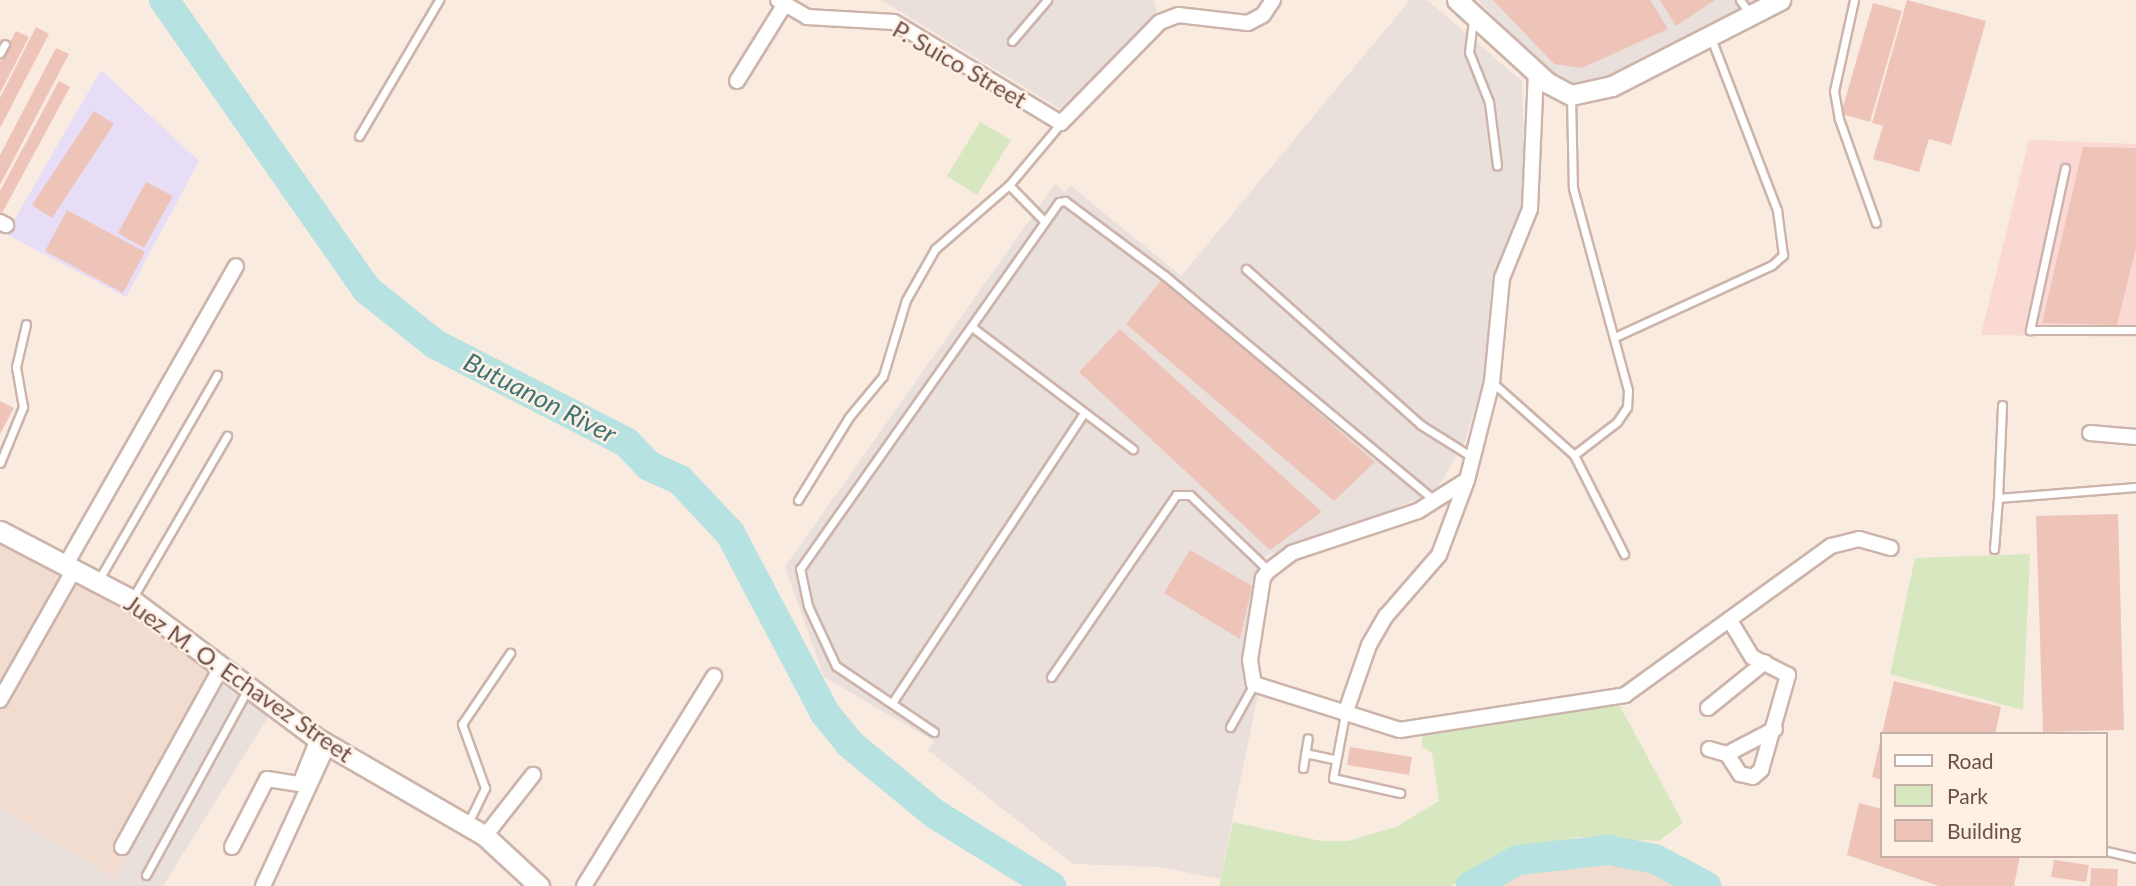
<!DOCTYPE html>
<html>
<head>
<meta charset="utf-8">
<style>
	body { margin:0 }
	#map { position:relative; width:2136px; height:886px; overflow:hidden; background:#faebe0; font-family:Lato,sans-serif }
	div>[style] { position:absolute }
	.residential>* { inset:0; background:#f2dccf }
	.commercial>* { inset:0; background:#fad8d4 }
	.industrial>* { inset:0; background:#e9dfdb }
	.education>* { inset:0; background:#e8ddf6 }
	.green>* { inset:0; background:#d7e7c0 }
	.river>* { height:30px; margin:-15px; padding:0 15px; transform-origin:15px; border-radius:15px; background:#b6e2e1 }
	.building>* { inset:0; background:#eec4b9 }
	.roads { filter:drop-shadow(2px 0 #ccb4ab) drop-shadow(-2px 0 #ccb4ab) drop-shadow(0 2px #ccb4ab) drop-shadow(0 -2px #ccb4ab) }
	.lane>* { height:7px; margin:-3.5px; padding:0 3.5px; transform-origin:3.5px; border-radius:3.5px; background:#fff }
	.street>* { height:14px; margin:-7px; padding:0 7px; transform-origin:7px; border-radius:7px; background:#fff }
	.secondary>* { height:19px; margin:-9.5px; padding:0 9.5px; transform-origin:9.5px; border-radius:9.5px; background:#fff }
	span { translate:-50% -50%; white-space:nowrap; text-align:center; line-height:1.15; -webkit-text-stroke:5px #fef0e5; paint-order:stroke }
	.street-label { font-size:24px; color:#6f5049 }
	.water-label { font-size:26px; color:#3e7574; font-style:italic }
	.legend { position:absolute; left:1880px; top:732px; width:228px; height:126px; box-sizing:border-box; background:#fef0e5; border:2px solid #c5b0a7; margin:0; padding:9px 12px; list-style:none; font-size:21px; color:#6f5049 }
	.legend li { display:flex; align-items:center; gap:14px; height:35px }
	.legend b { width:35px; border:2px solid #c5b0a7 }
</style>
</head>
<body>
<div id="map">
	<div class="residential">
		<div style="clip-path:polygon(0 537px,74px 567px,221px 677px,115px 879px,0 808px)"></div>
		<div style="clip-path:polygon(1581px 865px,1656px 867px,1686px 886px,1497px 886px,1536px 869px)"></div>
	</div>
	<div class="commercial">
		<div style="clip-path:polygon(2029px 140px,2136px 144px,2136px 337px,1981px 335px)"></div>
	</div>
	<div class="industrial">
		<div style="clip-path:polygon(881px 0,1154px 0,1157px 12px,1062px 110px)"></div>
		<div style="clip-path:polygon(1410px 0,1427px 0,1522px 81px,1525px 197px,1491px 289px,1485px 375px,1465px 441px,1436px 491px,1325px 538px,1265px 556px,1244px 687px,1258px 694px,1220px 879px,1161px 867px,1073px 864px,928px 750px,934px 741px,824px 677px,785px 567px,1055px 184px,1064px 192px,1071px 186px,1181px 276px)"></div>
		<div style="clip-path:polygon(1478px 0,1760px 0,1598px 85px,1569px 86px,1548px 74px)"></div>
		<div style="clip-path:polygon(221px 677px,271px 712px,163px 886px,0 886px,0 808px,115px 879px)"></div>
	</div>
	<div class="education">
		<div style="clip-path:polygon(101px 70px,199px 161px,126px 297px,6px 234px)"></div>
	</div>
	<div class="green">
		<div style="clip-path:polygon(980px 122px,1011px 140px,977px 195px,947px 176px)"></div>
		<div style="clip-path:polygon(2030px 554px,2023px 710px,1890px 674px,1915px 558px)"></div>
		<div style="clip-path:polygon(1620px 706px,1683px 823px,1659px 841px,1578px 837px,1511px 852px,1451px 886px,1219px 886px,1233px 822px,1321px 841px,1348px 841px,1396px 827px,1439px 801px,1432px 753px,1422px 747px,1422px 737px,1431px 731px,1582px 707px)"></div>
	</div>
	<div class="river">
		<div style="left:164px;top:0;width:353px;rotate:55deg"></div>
		<div style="left:366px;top:289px;width:88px;rotate:38.6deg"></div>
		<div style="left:435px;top:344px;width:215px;rotate:27.2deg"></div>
		<div style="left:626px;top:442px;width:33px;rotate:46deg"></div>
		<div style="left:649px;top:466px;width:34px;rotate:24deg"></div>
		<div style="left:680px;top:480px;width:73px;rotate:46.7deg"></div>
		<div style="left:730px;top:533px;width:204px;rotate:62.2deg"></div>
		<div style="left:825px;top:713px;width:40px;rotate:51deg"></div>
		<div style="left:850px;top:744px;width:110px;rotate:39.5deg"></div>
		<div style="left:935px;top:814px;width:137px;rotate:31.8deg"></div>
		<div style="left:1471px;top:886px;width:54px;rotate:-29deg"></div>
		<div style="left:1518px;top:860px;width:91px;rotate:-6.3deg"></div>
		<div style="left:1608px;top:850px;width:48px;rotate:10.8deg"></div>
		<div style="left:1655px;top:859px;width:58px;rotate:27.9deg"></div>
	</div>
	<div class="building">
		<div style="clip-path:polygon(1493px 0,1650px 0,1668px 29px,1582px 68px,1554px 64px)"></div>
		<div style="clip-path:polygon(1660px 0,1715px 0,1676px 26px)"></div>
		<div style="clip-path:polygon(1907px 0,1986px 21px,1951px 145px,1929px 139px,1919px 172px,1873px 159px,1883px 126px,1872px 123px)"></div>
		<div style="clip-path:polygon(1873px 3px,1902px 11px,1870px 122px,1841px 114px)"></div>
		<div style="clip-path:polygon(36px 27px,49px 34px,0 128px,0 98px)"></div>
		<div style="clip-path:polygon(16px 31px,29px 37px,0 93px,0 62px)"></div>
		<div style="clip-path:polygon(56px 48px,69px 54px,0 185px,0 155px)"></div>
		<div style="clip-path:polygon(59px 81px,70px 87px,0 217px,0 191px)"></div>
		<div style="clip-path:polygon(94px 111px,114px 124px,52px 218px,32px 205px)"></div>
		<div style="clip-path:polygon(2083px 147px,2136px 148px,2136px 248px,2117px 325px,2042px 323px)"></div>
		<div style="clip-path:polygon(146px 182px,173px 196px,144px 248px,118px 233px)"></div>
		<div style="clip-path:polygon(67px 210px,145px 252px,123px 293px,45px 251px)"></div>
		<div style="clip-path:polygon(1163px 278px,1375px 462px,1334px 501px,1126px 324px)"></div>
		<div style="clip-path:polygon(1120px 329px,1322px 512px,1270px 550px,1079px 372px)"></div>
		<div style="clip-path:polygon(0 401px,14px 408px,0 434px)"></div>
		<div style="clip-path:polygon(2118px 514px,2124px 730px,2043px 732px,2036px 516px)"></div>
		<div style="clip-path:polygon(1190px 550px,1252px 586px,1240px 639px,1164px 593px)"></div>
		<div style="clip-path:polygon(1894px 681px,2001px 707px,1995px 734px,1882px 734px)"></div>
		<div style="clip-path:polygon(1881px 737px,1882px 737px,1882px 780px,1872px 777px)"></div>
		<div style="clip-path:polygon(1350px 747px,1412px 757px,1409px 775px,1347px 765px)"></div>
		<div style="clip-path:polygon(1859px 803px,1882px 809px,1882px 856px,2020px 856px,2014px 886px,1939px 886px,1847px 855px)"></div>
		<div style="clip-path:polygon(2054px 860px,2089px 865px,2086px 882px,2051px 877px)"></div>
		<div style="clip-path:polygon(2091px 868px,2118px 869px,2117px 886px,2090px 886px)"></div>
	</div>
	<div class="roads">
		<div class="lane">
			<div style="left:1740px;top:0;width:17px;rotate:54deg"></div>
			<div style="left:1854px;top:0;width:93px;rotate:102.4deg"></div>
			<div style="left:1834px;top:91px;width:28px;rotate:80deg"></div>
			<div style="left:1839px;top:119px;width:110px;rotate:70.4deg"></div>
			<div style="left:1473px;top:20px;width:32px;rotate:97deg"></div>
			<div style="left:1469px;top:52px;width:54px;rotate:68.2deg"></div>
			<div style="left:1489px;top:102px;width:64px;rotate:82.8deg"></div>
			<div style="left:1012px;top:41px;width:54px;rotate:-49.5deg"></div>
			<div style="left:0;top:53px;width:10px;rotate:-61deg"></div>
			<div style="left:1571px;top:96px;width:92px;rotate:88.8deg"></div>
			<div style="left:1573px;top:188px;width:209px;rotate:74.8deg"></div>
			<div style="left:1628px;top:390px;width:17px;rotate:93deg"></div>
			<div style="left:1627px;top:407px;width:18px;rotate:124deg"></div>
			<div style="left:1617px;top:422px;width:54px;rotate:142.5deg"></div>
			<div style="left:359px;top:136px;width:158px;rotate:-59.5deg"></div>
			<div style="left:2065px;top:168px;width:166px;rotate:102.2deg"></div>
			<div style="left:2030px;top:330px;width:106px"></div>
			<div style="left:1009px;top:185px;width:49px;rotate:45.8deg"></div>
			<div style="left:1246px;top:269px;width:234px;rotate:41.7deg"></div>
			<div style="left:1421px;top:425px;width:60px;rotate:32.1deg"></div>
			<div style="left:972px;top:327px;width:202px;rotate:37.2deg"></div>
			<div style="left:1617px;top:336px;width:170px;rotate:-24.6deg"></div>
			<div style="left:1772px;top:265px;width:15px;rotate:-42deg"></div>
			<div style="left:1783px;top:255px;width:45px;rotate:-97.6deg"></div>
			<div style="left:1777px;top:210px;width:184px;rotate:-111deg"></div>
			<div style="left:1492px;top:382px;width:110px;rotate:41.7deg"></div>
			<div style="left:1574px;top:455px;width:111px;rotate:63.2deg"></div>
			<div style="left:0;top:463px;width:61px;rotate:-67.7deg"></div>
			<div style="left:23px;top:407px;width:41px;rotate:-99.9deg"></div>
			<div style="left:16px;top:367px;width:44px;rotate:-76.9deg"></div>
			<div style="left:1998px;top:498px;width:93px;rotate:-87.5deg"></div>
			<div style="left:798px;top:500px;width:97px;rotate:-58.4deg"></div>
			<div style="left:849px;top:417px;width:53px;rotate:-50.3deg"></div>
			<div style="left:883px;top:376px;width:79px;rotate:-73.2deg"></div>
			<div style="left:906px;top:300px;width:59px;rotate:-60.4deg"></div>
			<div style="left:935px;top:249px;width:98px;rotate:-40.9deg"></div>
			<div style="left:1009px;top:185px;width:81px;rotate:-50deg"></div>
			<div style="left:1994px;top:549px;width:51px;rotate:-85.5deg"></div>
			<div style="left:1998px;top:498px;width:138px;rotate:-4.6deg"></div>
			<div style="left:98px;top:581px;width:238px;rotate:-60deg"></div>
			<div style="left:132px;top:599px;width:189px;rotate:-59.8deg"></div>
			<div style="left:1051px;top:677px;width:221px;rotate:-55.5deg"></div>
			<div style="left:1176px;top:495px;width:14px"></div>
			<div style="left:1190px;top:495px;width:108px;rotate:43.9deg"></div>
			<div style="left:892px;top:703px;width:348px;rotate:-56.5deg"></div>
			<div style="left:1345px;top:714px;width:65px;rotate:100.6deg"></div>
			<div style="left:1333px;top:778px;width:69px;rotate:12.6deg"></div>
			<div style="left:1230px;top:727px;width:49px;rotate:-60.8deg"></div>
			<div style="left:934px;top:732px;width:118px;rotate:-146deg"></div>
			<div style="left:836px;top:666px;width:66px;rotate:-115deg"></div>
			<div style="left:808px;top:606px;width:38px;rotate:-102deg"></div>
			<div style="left:800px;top:569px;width:449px;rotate:-54.8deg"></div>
			<div style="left:1059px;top:202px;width:6px;rotate:-9deg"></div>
			<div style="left:1065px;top:201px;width:124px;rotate:36.8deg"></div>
			<div style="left:1164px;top:275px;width:353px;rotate:39.8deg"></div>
			<div style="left:1305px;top:753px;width:30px;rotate:12deg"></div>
			<div style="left:1303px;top:768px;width:30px;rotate:-81deg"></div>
			<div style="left:468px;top:823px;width:39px;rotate:-64deg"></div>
			<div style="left:485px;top:788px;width:68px;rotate:-109.8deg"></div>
			<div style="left:462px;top:724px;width:86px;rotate:-55.9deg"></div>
			<div style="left:2106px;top:851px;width:31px;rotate:13deg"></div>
			<div style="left:146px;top:875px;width:214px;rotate:-61.3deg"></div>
		</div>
		<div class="street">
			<div style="left:778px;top:0;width:34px;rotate:30deg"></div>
			<div style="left:807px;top:17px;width:87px;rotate:3.3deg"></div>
			<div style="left:894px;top:22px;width:195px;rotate:31.2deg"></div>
			<div style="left:1061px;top:123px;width:141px;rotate:-45.6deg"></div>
			<div style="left:1160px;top:22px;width:19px;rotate:-21deg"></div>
			<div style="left:1178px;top:15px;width:70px;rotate:6.5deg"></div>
			<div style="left:1248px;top:23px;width:17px;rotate:-28deg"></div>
			<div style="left:1263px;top:15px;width:18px;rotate:-56deg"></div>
			<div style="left:737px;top:81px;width:87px;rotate:-58.1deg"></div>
			<div style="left:0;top:222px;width:7px;rotate:27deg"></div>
			<div style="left:2090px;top:433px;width:46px;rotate:5deg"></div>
			<div style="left:1467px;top:480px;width:58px;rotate:147.7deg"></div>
			<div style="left:1418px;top:511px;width:133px;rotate:161.6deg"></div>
			<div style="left:1292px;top:553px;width:30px;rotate:143deg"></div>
			<div style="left:1268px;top:571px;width:9px;rotate:126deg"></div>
			<div style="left:1263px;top:578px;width:83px;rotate:99deg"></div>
			<div style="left:1250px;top:660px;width:24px;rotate:81deg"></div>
			<div style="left:1254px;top:684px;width:153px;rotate:17.5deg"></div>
			<div style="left:1400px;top:730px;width:228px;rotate:-8.8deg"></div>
			<div style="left:1625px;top:695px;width:254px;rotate:-35.9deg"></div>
			<div style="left:1831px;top:546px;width:29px;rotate:-14deg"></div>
			<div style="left:1859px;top:539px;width:33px;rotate:16deg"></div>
			<div style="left:65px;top:566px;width:345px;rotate:-60.3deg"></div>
			<div style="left:0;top:700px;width:150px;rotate:-60.4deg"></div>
			<div style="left:1708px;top:708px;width:73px;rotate:-38.9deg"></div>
			<div style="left:1345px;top:714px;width:73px;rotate:-70.8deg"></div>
			<div style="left:1369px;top:645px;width:34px;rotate:-60deg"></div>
			<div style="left:1386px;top:616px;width:81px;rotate:-49deg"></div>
			<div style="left:1439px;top:555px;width:80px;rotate:-69.5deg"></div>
			<div style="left:1467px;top:480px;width:101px;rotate:-75.7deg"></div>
			<div style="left:1492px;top:382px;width:104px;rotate:-84.5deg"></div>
			<div style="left:1502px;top:278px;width:74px;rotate:-67.9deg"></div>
			<div style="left:1530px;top:209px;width:138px;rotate:-87.5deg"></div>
			<div style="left:1709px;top:749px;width:19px;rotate:16deg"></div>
			<div style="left:1727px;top:754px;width:54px;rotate:-27.5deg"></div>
			<div style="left:1727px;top:754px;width:24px;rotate:57deg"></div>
			<div style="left:1740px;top:774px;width:13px;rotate:13deg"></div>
			<div style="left:1753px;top:777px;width:11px;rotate:-41deg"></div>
			<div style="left:1761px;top:770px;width:99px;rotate:-74.1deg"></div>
			<div style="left:1788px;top:675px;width:40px;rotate:-153.4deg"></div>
			<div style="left:1752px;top:657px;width:44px;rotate:-121.2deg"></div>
			<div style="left:485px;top:836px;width:78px;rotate:-51.8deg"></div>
			<div style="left:122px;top:847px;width:207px;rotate:-61.1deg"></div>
			<div style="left:232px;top:847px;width:76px;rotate:-62.8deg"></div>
			<div style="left:267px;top:779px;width:33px;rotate:9deg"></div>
			<div style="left:300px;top:784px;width:48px;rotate:-68.2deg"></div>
			<div style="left:263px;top:886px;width:155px;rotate:-65.3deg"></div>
			<div style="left:584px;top:886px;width:247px;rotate:-58.2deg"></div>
		</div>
		<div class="secondary">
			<div style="left:1457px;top:0;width:123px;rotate:42.4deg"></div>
			<div style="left:1548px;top:83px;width:26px;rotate:28deg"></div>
			<div style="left:1571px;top:95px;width:42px;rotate:-12.4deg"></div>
			<div style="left:1612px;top:86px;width:189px;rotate:-27.1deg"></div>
			<div style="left:0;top:531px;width:149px;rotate:27.6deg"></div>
			<div style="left:132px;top:600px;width:232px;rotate:36.8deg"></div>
			<div style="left:318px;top:739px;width:193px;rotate:30.1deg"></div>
			<div style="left:485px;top:836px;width:74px;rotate:42.8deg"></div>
		</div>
	</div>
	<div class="street-label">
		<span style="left:960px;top:64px;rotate:30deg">P. Suico Street</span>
		<span style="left:239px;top:678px;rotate:35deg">Juez M. O. Echavez Street</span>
	</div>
	<div class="water-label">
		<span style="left:540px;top:398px;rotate:27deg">Butuanon River</span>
	</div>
	<ul class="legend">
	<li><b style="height:9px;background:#fff"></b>Road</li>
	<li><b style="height:19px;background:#d7e7c0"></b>Park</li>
	<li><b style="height:19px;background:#eec4b9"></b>Building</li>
	</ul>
</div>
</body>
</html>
